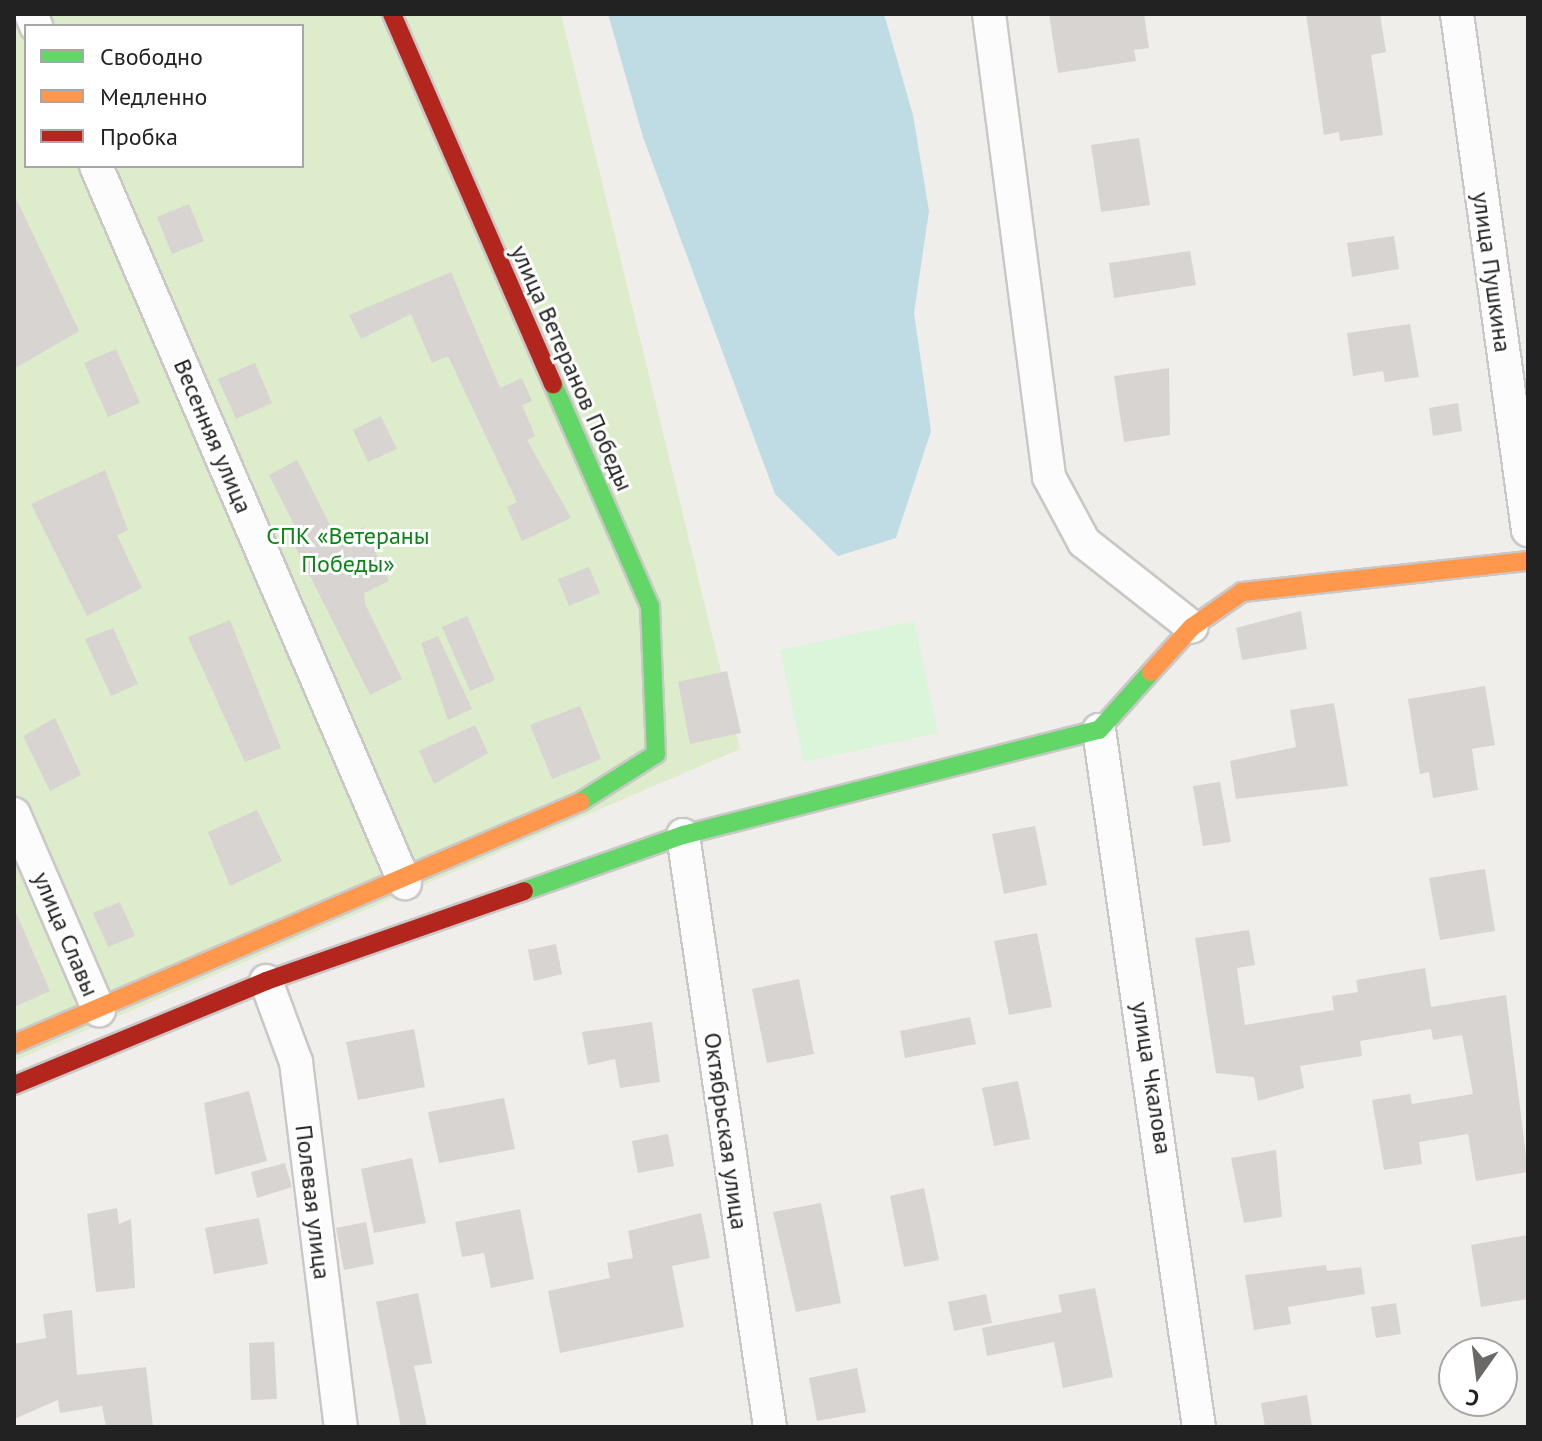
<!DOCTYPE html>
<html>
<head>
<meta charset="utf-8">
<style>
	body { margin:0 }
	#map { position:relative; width:1542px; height:1441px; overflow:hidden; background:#f0eeeb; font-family:"PT Sans",sans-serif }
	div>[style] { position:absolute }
	.grass>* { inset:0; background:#ddeccb }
	.park>* { inset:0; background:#daf5da }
	.water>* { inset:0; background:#bfdbe3 }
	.building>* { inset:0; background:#d7d4d2 }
	.roads { filter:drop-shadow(2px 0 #c9c8c7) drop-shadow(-2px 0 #c9c8c7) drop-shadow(0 2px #c9c8c7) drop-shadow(0 -2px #c9c8c7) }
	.street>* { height:32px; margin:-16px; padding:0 16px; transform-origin:16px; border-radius:16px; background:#fdfcfc }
	.fast>* { height:18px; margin:-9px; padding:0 9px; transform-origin:9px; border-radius:9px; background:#63d668 }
	.slow>* { height:18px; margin:-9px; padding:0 9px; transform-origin:9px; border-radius:9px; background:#ff974d }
	.jam>* { height:18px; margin:-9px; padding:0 9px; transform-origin:9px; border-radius:9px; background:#b3261e }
	span { translate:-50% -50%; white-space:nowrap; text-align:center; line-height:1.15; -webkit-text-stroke:6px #fff; paint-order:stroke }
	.street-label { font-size:24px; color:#222 }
	.park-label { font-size:24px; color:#0c8416 }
	.frame { position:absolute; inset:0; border:16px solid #222; pointer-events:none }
	.legend { position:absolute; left:24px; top:24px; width:280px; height:144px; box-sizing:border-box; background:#fff; border:2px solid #a7a7a7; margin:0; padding:10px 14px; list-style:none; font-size:24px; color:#222 }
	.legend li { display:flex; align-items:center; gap:16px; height:40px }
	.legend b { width:40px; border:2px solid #a7a7a7 }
	.north { position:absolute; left:1438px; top:1337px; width:80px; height:80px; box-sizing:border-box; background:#fff; border:2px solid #a7a7a7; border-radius:50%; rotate:194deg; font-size:22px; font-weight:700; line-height:32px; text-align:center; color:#222 }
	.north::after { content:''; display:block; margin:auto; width:28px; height:36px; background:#6a6968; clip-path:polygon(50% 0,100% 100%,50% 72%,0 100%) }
</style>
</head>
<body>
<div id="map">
	<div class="grass">
		<div style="clip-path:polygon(evenodd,14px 14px,561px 14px,740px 749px,14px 1061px,14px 14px,26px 26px,302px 26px,302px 166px,26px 166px,26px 26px)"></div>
	</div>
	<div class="park">
		<div style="clip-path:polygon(914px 621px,938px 733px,804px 762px,780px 650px)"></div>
	</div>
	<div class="water">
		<div style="clip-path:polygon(608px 14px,884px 14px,913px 115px,929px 211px,914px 313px,931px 431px,896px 538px,838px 556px,775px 494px,643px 137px)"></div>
	</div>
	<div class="building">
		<div style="clip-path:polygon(1049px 14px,1144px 14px,1149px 48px,1134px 50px,1136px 61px,1058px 73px)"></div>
		<div style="clip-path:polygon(1306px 14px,1380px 14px,1386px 52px,1371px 55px,1383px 135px,1340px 141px,1339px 132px,1324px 135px)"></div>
		<div style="clip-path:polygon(1139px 138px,1150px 205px,1101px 212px,1091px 145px)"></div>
		<div style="clip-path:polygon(14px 194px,79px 331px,14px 369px)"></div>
		<div style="clip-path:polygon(189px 204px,204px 241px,172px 254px,157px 217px)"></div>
		<div style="clip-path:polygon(1394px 236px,1399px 269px,1352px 277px,1347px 243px)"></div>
		<div style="clip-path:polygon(1190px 251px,1196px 285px,1114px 298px,1109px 263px)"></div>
		<div style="clip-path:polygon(451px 272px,500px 388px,522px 378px,532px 401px,522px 405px,535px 436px,527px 440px,571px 518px,522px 541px,507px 507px,517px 502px,448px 356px,432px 363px,411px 314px,361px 339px,349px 315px)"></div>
		<div style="clip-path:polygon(1410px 324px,1419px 377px,1385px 382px,1383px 371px,1353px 376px,1347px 333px)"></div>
		<div style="clip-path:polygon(116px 349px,140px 403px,108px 417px,84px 363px)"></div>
		<div style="clip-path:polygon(255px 363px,272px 403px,236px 419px,218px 379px)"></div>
		<div style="clip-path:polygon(1169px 368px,1170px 435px,1124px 442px,1114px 376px)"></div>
		<div style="clip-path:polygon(1458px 403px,1462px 431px,1433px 436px,1429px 408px)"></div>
		<div style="clip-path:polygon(381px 416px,397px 449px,368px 462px,353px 430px)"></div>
		<div style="clip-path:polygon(297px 460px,332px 529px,339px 526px,343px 536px,364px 527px,389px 581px,364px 593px,365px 604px,402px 679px,370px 695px,295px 546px,303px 542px,269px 475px)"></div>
		<div style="clip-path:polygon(105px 470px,128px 530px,117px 535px,142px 588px,87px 616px,31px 504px)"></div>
		<div style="clip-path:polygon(589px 567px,600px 593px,569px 606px,558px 579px)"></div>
		<div style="clip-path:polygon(1301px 611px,1307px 649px,1242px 660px,1236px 628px)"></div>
		<div style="clip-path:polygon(467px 616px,495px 680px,470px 691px,442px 627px)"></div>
		<div style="clip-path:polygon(230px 620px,281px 748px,245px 762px,188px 637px)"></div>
		<div style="clip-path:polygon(113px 628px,138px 684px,111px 696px,85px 639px)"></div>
		<div style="clip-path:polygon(438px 636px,472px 709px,448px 720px,421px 643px)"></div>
		<div style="clip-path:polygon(727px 671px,741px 733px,690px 744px,678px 682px)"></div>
		<div style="clip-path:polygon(1485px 686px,1495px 745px,1472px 749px,1478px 790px,1433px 798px,1429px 772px,1420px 774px,1408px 699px)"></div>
		<div style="clip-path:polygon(1334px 703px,1348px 786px,1236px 799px,1230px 761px,1296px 747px,1290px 710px)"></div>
		<div style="clip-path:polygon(580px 706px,601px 759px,552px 779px,530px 725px)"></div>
		<div style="clip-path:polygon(55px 718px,81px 775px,50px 791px,23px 736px)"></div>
		<div style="clip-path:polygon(475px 725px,488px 753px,434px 784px,419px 751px)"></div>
		<div style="clip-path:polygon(1220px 782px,1231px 842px,1203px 846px,1193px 786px)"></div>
		<div style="clip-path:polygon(257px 810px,282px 861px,230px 886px,208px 832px)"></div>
		<div style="clip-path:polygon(1035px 826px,1047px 885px,1004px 894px,992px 834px)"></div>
		<div style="clip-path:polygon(1485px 869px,1495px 931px,1440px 940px,1429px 878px)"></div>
		<div style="clip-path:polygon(120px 902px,135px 936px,108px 947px,93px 913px)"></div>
		<div style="clip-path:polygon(14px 908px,50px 991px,14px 1007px)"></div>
		<div style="clip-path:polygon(1249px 930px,1255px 965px,1237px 968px,1245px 1025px,1334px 1010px,1332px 996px,1358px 992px,1356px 980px,1425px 968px,1431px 1007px,1506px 995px,1528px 1172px,1476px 1181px,1468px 1134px,1419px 1142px,1422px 1164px,1384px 1170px,1372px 1100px,1410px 1094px,1412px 1104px,1473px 1094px,1462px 1035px,1433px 1040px,1431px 1029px,1360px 1041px,1362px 1056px,1300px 1066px,1304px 1088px,1258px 1101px,1254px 1077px,1216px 1073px,1195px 938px)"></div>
		<div style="clip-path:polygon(1037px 933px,1052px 1007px,1009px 1015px,994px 941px)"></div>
		<div style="clip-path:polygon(556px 944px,562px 974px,534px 981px,528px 950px)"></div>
		<div style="clip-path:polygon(799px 979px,814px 1054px,767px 1063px,752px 989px)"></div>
		<div style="clip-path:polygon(970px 1017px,976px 1044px,905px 1058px,900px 1031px)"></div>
		<div style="clip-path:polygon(652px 1022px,660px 1082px,620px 1088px,615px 1059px,588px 1065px,582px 1032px)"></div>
		<div style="clip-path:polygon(414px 1029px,425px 1087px,358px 1100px,346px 1042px)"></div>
		<div style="clip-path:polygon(1018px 1081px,1030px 1139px,994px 1146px,982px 1088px)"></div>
		<div style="clip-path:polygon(249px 1091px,267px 1161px,215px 1175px,204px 1103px)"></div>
		<div style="clip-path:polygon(504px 1098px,515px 1149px,439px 1163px,428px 1112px)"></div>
		<div style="clip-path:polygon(668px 1134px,674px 1166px,638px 1173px,632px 1141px)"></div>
		<div style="clip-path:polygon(1276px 1150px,1282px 1217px,1244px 1223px,1231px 1158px)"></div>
		<div style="clip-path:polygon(412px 1158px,426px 1223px,374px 1233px,361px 1169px)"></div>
		<div style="clip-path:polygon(285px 1163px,292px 1187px,257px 1198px,251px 1172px)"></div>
		<div style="clip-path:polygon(924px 1188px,939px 1260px,904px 1267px,890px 1196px)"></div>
		<div style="clip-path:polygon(821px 1203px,841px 1303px,796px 1312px,773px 1212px)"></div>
		<div style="clip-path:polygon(117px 1208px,119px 1224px,131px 1219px,135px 1288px,96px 1292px,87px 1214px)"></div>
		<div style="clip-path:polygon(520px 1209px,534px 1279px,491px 1288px,484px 1253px,462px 1257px,455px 1222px)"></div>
		<div style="clip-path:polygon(701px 1213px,710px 1258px,672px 1266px,684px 1327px,560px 1353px,548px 1291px,610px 1278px,607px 1263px,633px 1258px,628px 1231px)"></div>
		<div style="clip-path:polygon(259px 1218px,268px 1264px,214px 1274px,205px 1228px)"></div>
		<div style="clip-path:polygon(366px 1222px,374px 1264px,344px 1270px,336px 1228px)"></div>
		<div style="clip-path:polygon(1528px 1235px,1528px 1299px,1481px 1307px,1471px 1245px)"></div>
		<div style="clip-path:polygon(1326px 1265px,1327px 1271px,1361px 1267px,1365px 1294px,1288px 1307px,1291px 1324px,1254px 1330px,1245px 1275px)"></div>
		<div style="clip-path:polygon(1095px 1288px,1113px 1377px,1063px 1388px,1054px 1342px,987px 1356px,982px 1328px,1062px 1312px,1058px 1295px)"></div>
		<div style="clip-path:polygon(418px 1293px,432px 1363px,414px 1366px,427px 1427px,401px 1427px,376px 1302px)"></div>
		<div style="clip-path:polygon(986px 1294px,992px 1323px,954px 1331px,948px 1302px)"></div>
		<div style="clip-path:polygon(1396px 1303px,1401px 1334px,1376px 1338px,1371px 1307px)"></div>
		<div style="clip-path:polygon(72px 1310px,77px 1375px,146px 1367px,153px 1427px,106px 1427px,102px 1406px,60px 1413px,58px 1400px,14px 1419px,14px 1344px,46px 1338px,43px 1314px)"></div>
		<div style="clip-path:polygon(274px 1342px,277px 1399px,251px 1400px,249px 1343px)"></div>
		<div style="clip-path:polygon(857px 1368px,866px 1412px,817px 1421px,809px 1378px)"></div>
		<div style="clip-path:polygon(1307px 1395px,1312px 1427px,1265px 1427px,1261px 1403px)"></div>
	</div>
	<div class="roads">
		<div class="street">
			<div style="left:31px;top:14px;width:13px;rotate:67deg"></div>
			<div style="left:989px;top:14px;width:467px;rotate:82.6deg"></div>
			<div style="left:1049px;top:477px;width:74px;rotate:61.7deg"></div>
			<div style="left:1084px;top:542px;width:137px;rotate:38.2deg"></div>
			<div style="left:1457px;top:14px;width:521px;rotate:82.17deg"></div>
			<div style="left:96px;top:166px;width:781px;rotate:66.69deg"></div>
			<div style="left:1099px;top:730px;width:704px;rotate:81.84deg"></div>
			<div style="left:14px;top:814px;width:214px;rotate:66.6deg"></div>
			<div style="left:683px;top:835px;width:598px;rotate:81.64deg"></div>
			<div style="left:266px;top:981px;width:86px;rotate:69.7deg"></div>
			<div style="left:296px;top:1062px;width:368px;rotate:83deg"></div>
		</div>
		<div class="fast">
			<div style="left:553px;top:384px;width:242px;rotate:66.4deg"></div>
			<div style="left:650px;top:606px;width:148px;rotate:87.7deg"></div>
			<div style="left:656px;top:754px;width:90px;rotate:147.7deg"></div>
			<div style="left:524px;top:891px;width:169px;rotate:-19.4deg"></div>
			<div style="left:683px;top:835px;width:429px;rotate:-14.2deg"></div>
			<div style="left:1099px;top:730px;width:78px;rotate:-48.1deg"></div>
		</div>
		<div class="slow">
			<div style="left:1151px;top:672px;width:61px;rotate:-47.7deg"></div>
			<div style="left:1192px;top:627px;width:61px;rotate:-35deg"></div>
			<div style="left:1242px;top:592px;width:288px;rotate:-6.2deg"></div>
			<div style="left:14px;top:1044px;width:616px;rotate:-23.15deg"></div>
		</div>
		<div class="jam">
			<div style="left:392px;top:14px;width:404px;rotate:66.5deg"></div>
			<div style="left:14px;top:1085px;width:273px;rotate:-22.4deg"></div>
			<div style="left:266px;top:981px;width:273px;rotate:-19.2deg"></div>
		</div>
	</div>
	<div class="street-label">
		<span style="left:1492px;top:272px;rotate:82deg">улица Пушкина</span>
		<span style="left:572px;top:368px;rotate:66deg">улица Ветеранов Победы</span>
		<span style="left:213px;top:436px;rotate:67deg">Весенняя улица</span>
		<span style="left:66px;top:934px;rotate:67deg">улица Славы</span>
		<span style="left:1152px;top:1078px;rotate:81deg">улица Чкалова</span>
		<span style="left:726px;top:1131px;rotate:82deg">Октябрьская улица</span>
		<span style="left:313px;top:1202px;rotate:83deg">Полевая улица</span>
	</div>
	<div class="park-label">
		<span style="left:348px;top:550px">СПК «Ветераны<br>Победы»</span>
	</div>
	<div class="frame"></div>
	<ul class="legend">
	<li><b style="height:10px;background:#63d668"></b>Свободно</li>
	<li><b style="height:10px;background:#ff974d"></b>Медленно</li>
	<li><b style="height:10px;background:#b3261e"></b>Пробка</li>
	</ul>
	<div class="north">С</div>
</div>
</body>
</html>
